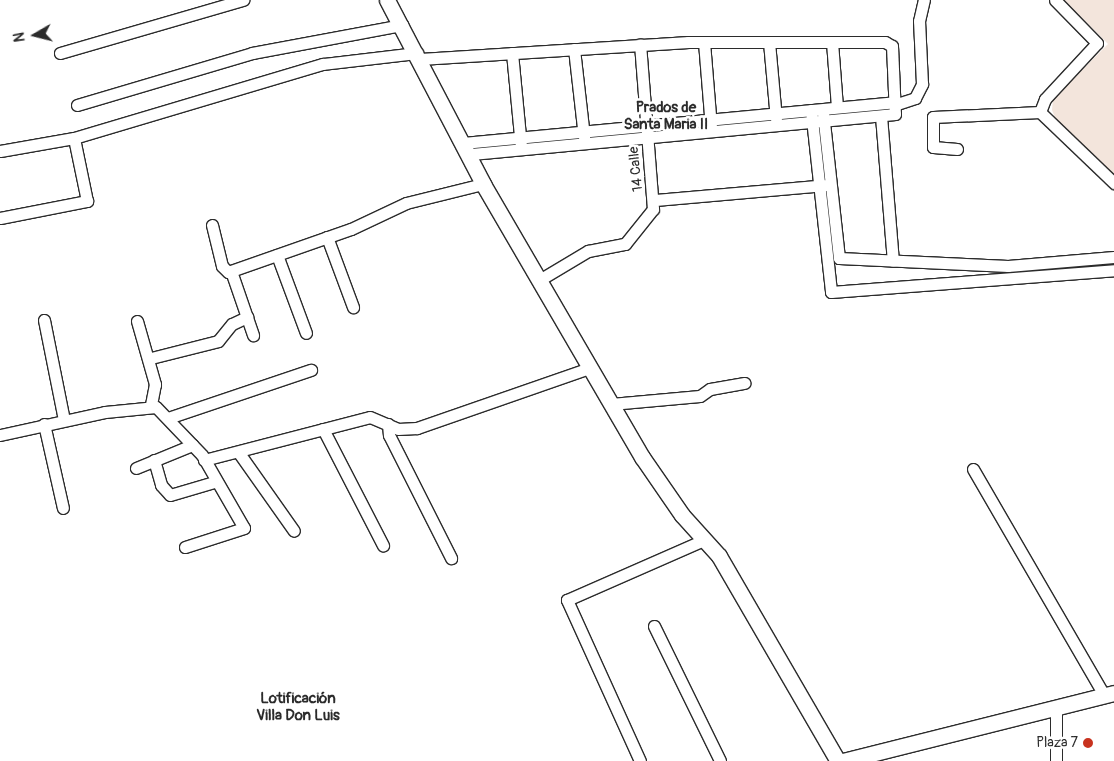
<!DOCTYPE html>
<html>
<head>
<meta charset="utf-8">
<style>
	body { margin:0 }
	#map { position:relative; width:1114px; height:761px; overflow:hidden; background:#fff; font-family:Pangolin,sans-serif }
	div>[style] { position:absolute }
	.built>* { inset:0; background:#f3e5dc }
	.roads { filter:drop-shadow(1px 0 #2b2b2b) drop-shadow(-1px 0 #2b2b2b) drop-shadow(0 1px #2b2b2b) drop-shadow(0 -1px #2b2b2b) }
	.street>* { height:11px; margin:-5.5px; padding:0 5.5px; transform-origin:5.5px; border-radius:5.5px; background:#fff }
	.secondary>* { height:15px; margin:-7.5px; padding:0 7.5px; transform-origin:7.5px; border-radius:7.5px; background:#fff }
	.dots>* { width:14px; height:14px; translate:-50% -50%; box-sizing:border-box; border:2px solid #fff; border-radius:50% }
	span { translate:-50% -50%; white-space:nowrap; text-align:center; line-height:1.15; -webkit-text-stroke:5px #fff; paint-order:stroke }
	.street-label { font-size:14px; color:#2b2b2b }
	.poi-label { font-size:14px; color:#2b2b2b }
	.right { translate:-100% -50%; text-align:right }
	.neighbourhood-label { font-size:15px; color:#2b2b2b; font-weight:700 }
	.north { position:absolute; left:10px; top:10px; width:50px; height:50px; -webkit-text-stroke:4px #fff; paint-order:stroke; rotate:262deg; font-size:14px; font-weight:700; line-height:20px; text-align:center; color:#2b2b2b }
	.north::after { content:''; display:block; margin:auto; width:18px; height:22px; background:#2b2b2b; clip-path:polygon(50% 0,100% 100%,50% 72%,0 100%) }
</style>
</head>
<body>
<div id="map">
	<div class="built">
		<div style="clip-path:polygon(1064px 0,1114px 0,1114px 179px,1056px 120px,1052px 110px,1053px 99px,1108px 44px)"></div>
	</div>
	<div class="roads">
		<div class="street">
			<div style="left:704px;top:42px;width:85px;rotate:85.3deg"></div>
			<div style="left:769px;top:42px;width:77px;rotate:84.8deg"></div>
			<div style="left:832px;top:42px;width:65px;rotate:85.6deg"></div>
			<div style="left:574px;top:49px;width:89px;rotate:83.5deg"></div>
			<div style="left:60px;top:53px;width:191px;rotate:-16.2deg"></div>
			<div style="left:512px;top:53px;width:93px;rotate:84.5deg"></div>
			<div style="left:420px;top:59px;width:269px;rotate:-3.6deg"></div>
			<div style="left:688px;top:42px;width:197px"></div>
			<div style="left:885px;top:42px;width:8px;rotate:30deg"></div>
			<div style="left:892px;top:46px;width:68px;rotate:87.5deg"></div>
			<div style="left:895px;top:114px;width:428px;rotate:174.6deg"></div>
			<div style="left:897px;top:104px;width:19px;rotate:-18deg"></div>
			<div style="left:915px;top:98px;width:16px;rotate:-63deg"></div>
			<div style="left:922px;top:84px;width:63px;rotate:-92.7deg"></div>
			<div style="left:919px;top:21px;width:22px;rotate:-77deg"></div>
			<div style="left:77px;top:105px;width:183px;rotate:-16.5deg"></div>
			<div style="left:252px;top:53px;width:153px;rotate:-10.6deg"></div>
			<div style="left:811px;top:110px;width:183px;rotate:83.7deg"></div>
			<div style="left:831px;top:292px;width:284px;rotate:-4.4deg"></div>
			<div style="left:1040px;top:112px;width:14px;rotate:-69deg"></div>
			<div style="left:1045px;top:99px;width:76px;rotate:-47.1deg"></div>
			<div style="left:1097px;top:43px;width:60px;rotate:-134.3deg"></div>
			<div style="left:823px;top:113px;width:146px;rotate:83.7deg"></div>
			<div style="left:839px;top:258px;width:169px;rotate:2.7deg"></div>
			<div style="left:1008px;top:266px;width:106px;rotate:-4.9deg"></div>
			<div style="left:881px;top:116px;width:145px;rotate:85.3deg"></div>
			<div style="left:463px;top:143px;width:436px;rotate:-5.4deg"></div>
			<div style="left:957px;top:149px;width:24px;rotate:-175deg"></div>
			<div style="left:933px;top:147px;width:30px;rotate:-90deg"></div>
			<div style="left:933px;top:117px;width:107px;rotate:-2.7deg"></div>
			<div style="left:1040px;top:112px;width:103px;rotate:43.8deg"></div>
			<div style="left:0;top:151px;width:75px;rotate:-10deg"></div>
			<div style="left:74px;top:138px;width:260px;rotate:-16.6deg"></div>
			<div style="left:323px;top:64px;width:95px;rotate:-6.7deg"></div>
			<div style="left:655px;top:200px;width:171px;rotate:-5deg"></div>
			<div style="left:0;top:218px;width:89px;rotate:-11.1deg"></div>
			<div style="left:87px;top:201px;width:64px;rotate:-101.7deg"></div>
			<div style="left:212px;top:225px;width:42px;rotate:76.3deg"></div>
			<div style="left:222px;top:266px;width:8px;rotate:45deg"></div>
			<div style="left:228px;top:272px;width:130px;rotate:-19.3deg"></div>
			<div style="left:351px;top:229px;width:61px;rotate:-25.3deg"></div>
			<div style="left:406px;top:203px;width:79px;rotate:-13.9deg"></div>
			<div style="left:327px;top:237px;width:75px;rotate:69.6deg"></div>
			<div style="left:277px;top:255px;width:83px;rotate:69.6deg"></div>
			<div style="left:231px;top:271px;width:68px;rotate:71deg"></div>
			<div style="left:541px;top:279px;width:55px;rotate:-30.8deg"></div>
			<div style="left:588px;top:251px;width:38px;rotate:-11deg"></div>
			<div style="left:625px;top:244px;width:45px;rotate:-51.3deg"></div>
			<div style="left:653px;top:209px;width:165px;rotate:-94.5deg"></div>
			<div style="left:44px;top:320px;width:102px;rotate:78.7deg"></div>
			<div style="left:137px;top:321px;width:66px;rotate:74.1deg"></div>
			<div style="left:155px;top:384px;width:20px;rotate:101deg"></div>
			<div style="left:151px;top:358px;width:69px;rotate:-14.2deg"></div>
			<div style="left:218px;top:341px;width:22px;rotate:-51deg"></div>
			<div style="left:232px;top:324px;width:17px;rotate:-25deg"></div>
			<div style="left:611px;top:404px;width:89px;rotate:-5.1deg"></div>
			<div style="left:700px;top:396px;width:12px;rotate:-35deg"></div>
			<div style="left:710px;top:389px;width:35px;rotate:-10deg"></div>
			<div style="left:168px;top:418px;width:151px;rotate:-18.6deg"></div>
			<div style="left:44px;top:424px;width:86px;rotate:77.3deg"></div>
			<div style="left:388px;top:424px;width:11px;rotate:85deg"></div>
			<div style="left:389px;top:435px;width:138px;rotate:63.2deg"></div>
			<div style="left:323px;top:429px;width:131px;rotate:62.7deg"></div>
			<div style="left:0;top:435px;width:107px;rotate:-12.4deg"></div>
			<div style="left:105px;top:412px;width:51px;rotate:-5.6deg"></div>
			<div style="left:156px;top:407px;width:66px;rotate:46.2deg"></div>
			<div style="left:202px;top:455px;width:84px;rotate:60.1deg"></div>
			<div style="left:244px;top:528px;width:62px;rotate:162.1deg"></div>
			<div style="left:239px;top:453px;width:95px;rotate:54.8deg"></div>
			<div style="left:154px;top:460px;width:26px;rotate:74deg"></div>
			<div style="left:161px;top:485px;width:13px;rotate:48deg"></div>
			<div style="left:170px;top:495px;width:46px;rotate:-16.5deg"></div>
			<div style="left:204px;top:460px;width:171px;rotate:-14.5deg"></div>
			<div style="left:370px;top:417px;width:30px;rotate:23deg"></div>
			<div style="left:398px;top:429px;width:19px;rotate:-3deg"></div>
			<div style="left:417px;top:428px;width:182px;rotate:-19.2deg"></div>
			<div style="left:136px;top:468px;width:61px;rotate:-22.3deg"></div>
			<div style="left:973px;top:469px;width:261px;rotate:59.9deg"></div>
			<div style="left:654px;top:626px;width:150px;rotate:63.9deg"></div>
			<div style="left:1056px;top:707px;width:54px;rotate:90deg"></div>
			<div style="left:640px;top:761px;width:177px;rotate:-114.4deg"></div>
			<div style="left:567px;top:600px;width:150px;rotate:-23.7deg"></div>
		</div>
		<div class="secondary">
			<div style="left:387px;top:0;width:208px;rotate:62.4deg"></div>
			<div style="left:483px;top:184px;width:316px;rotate:59.8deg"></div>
			<div style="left:642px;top:457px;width:70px;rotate:55.4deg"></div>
			<div style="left:682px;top:515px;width:55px;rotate:47.9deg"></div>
			<div style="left:719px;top:556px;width:237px;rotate:59.9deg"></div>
			<div style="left:843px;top:761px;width:279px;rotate:-14.1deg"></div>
		</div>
	</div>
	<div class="dots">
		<div style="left:1088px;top:743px;background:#c8321e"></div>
	</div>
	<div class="street-label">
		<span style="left:636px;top:169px;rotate:-96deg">14 Calle</span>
	</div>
	<div class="poi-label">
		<span class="right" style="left:1078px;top:743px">Plaza 7</span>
	</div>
	<div class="neighbourhood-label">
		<span style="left:666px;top:116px">Prados de<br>Santa Maria II</span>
		<span style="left:298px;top:707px">Lotificación<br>Villa Don Luis</span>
	</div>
	<div class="north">N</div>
</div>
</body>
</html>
